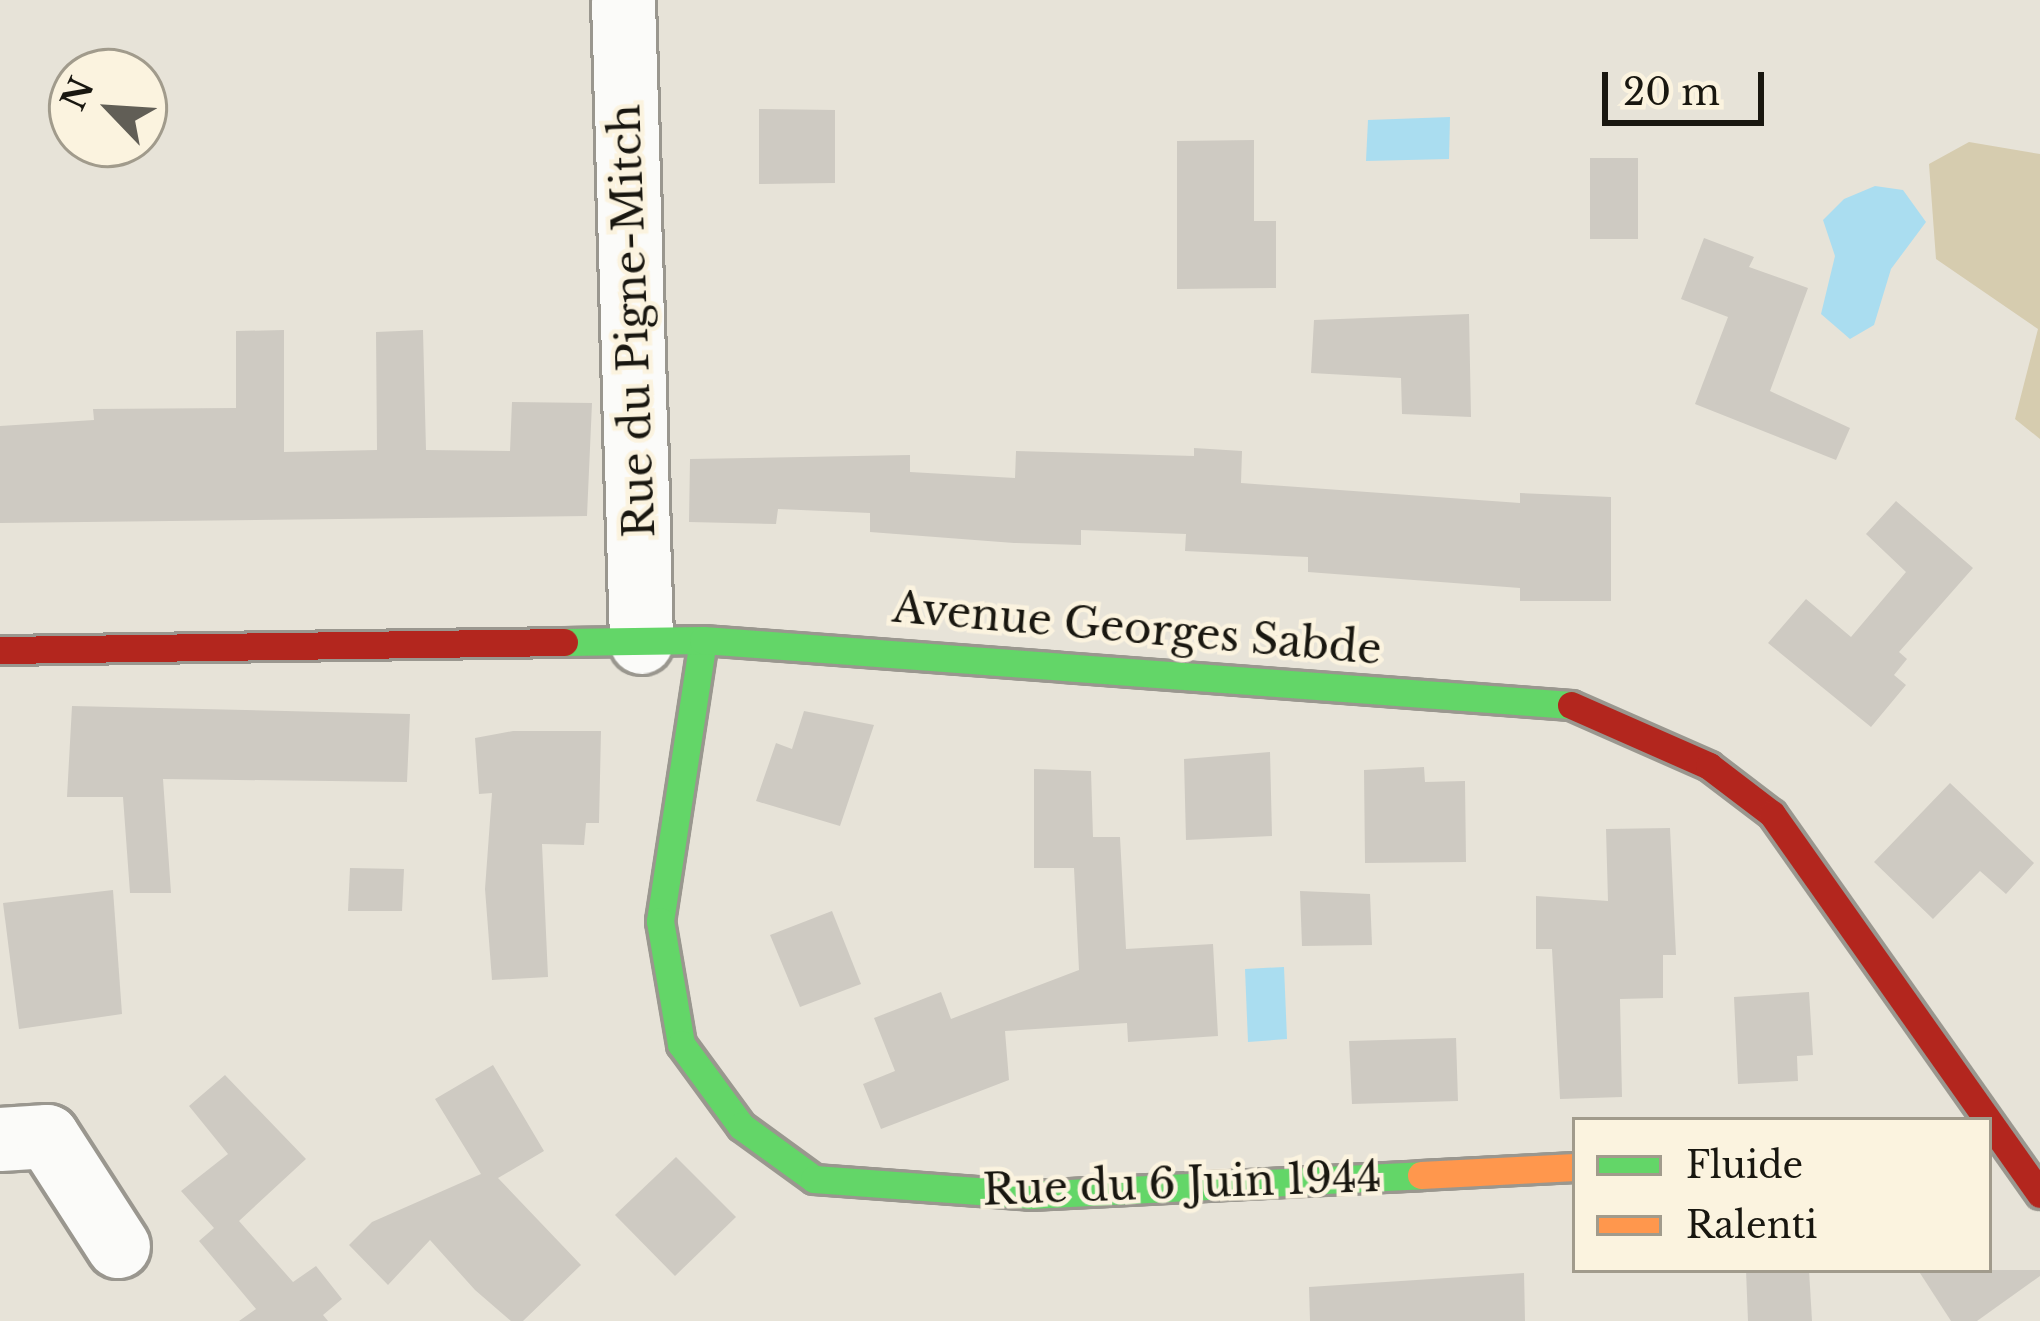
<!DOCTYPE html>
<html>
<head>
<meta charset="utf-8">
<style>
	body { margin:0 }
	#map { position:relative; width:2040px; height:1321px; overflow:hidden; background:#e7e3d8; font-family:"Libre Baskerville",serif }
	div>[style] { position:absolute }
	.green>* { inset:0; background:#d6ccaf }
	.water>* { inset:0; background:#aaddf0 }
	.building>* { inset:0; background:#cecac2 }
	.roads { filter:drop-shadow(3px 0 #9a978f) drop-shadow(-3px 0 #9a978f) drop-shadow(0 3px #9a978f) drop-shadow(0 -3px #9a978f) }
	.street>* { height:63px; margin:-31.5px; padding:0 31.5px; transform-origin:31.5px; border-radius:31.5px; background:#fbfbf9 }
	.fast>* { height:27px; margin:-13.5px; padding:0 13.5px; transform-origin:13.5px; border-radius:13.5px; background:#63d668 }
	.slow>* { height:27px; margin:-13.5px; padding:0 13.5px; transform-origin:13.5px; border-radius:13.5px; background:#ff974d }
	.jam>* { height:27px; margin:-13.5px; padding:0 13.5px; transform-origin:13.5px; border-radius:13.5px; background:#b3261e }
	span { translate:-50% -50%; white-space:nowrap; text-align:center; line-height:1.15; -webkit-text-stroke:9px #fbf3df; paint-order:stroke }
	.street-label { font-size:42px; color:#191710 }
	.legend { position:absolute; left:1572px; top:1117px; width:420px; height:156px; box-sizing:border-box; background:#fbf3df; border:3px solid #a19b8c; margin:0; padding:15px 21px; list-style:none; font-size:36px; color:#191710 }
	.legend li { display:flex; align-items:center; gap:24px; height:60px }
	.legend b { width:60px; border:3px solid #a19b8c }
	.north { position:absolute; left:48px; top:48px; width:120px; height:120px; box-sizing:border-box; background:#fbf3df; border:3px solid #a19b8c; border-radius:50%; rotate:295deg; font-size:33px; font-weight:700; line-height:48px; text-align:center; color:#191710 }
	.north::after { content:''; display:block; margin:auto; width:42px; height:54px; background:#615e56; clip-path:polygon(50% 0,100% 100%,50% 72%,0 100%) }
	.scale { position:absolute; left:1602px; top:72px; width:162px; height:54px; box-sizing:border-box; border:6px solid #191710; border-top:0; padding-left:15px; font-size:36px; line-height:42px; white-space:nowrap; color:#191710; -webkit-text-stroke:9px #fbf3df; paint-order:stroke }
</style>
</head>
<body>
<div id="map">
	<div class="green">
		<div style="clip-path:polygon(1969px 142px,2040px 154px,2040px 439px,2015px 419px,2038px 329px,1936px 259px,1929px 164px)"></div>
	</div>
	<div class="water">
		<div style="clip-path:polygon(1450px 117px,1449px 159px,1366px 161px,1368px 120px)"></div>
		<div style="clip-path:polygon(1875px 186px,1903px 190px,1926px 222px,1891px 269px,1874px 325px,1850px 339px,1821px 314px,1835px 256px,1823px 220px,1844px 199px)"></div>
		<div style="clip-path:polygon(1284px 967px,1287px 1039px,1248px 1042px,1245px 969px)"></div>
	</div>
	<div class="building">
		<div style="clip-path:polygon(759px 109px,835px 110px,835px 183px,759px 184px)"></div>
		<div style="clip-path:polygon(1254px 140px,1254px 221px,1276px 221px,1276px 288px,1177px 289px,1177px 141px)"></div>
		<div style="clip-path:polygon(1590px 158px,1638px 158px,1638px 239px,1590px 239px)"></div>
		<div style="clip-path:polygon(1704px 238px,1754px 257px,1749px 267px,1808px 288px,1770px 391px,1850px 428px,1836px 460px,1695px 404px,1728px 317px,1681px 299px)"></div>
		<div style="clip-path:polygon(1469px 314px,1471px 417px,1402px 414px,1401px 378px,1311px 373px,1314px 320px)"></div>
		<div style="clip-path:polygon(284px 330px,284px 452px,377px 450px,376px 332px,423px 330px,426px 450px,510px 451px,512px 402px,592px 403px,587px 516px,0 523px,0 426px,94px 420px,93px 409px,236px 408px,236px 331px)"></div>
		<div style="clip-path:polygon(1194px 448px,1242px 451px,1241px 483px,1520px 503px,1520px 493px,1611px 497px,1611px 601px,1520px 601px,1520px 588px,1308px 572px,1308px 557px,1185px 551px,1186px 534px,1081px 530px,1081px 545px,1014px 543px,870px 532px,870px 513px,778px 509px,776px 524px,689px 522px,690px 459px,910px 455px,910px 472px,1015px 478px,1016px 451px,1194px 456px)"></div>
		<div style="clip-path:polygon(1896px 501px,1973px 568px,1899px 652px,1907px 659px,1894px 675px,1906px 685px,1871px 727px,1768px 643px,1806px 599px,1851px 637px,1906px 572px,1866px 534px)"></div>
		<div style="clip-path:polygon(72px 706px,410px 714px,407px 782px,163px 779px,171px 893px,130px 893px,123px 797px,67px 797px)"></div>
		<div style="clip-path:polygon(804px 711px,874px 725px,840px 826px,756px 801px,776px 743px,792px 749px)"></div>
		<div style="clip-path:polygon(513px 731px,601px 731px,599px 823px,586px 823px,584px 845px,542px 844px,548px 977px,492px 980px,485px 889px,492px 793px,479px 794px,475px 738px)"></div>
		<div style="clip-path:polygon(1270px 752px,1272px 836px,1186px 840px,1184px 759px)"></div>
		<div style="clip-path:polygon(1424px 767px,1425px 782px,1465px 781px,1466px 862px,1365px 863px,1364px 770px)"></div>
		<div style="clip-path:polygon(1034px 769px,1091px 771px,1093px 837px,1120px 837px,1126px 949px,1213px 944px,1218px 1036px,1128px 1042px,1127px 1023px,1005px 1031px,1009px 1080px,881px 1129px,863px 1084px,895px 1071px,874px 1018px,941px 992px,951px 1019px,1079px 970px,1074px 868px,1034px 868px)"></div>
		<div style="clip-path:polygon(1950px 783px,2034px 863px,2006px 894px,1980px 871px,1933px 919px,1874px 862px)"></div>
		<div style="clip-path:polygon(1670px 828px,1676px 955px,1663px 955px,1663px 998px,1620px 999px,1622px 1097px,1560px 1099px,1552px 949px,1536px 949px,1536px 896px,1608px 901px,1606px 829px)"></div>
		<div style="clip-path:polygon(350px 868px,404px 869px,402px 911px,348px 911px)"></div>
		<div style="clip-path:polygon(113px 890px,122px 1014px,19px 1029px,3px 903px)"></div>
		<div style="clip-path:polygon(1300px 891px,1370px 894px,1372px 945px,1302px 946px)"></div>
		<div style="clip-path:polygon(832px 911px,861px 984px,800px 1007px,770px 935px)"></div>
		<div style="clip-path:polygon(1809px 992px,1813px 1055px,1797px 1056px,1798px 1081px,1738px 1084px,1734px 997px)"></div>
		<div style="clip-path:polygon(1456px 1038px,1458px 1101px,1352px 1104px,1349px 1041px)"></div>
		<div style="clip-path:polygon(493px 1065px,544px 1151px,498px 1178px,581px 1265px,523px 1321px,511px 1321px,475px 1290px,430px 1240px,388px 1285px,349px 1245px,372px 1222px,481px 1174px,435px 1099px)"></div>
		<div style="clip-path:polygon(225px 1075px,306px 1159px,239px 1221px,293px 1282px,316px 1266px,342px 1299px,323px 1315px,328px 1321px,239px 1321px,256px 1309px,199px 1241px,214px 1228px,181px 1191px,228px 1154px,189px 1106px)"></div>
		<div style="clip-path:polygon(676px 1157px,736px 1217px,675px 1276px,615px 1215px)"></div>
		<div style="clip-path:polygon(1746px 1270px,1809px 1270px,1812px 1321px,1748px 1321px)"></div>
		<div style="clip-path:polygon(1918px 1270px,2040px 1270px,2040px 1276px,1977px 1321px,1951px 1321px)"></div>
		<div style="clip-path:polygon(1524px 1273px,1525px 1321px,1310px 1321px,1309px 1287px)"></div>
	</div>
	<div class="roads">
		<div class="street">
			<div style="left:623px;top:0;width:642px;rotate:88.39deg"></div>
			<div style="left:0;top:1139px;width:47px;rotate:-3.7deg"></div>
			<div style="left:47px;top:1136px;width:131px;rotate:57.2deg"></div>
		</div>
		<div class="fast">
			<div style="left:703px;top:640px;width:284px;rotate:98.7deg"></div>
			<div style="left:660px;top:921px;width:125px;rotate:80.3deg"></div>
			<div style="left:681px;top:1044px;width:102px;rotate:53.8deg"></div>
			<div style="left:741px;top:1126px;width:90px;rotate:36deg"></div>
			<div style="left:814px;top:1179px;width:217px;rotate:4.2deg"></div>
			<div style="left:1030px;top:1195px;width:392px;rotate:-2.9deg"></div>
			<div style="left:564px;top:642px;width:139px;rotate:-0.8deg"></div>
			<div style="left:703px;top:640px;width:870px;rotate:4.28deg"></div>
		</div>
		<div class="slow">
			<div style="left:1421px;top:1175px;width:154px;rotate:-3deg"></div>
		</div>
		<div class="jam">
			<div style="left:0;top:650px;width:564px;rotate:-0.81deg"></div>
			<div style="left:1571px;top:705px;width:151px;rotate:23.8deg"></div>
			<div style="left:1709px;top:766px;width:79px;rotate:37.3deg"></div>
			<div style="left:1772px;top:814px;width:465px;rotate:54.8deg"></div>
		</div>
	</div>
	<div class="street-label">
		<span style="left:632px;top:321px;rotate:-92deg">Rue du Pigne-Mitch</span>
		<span style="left:1137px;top:628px;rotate:5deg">Avenue Georges Sabde</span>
		<span style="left:1182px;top:1183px;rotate:-2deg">Rue du 6 Juin 1944</span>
	</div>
	<ul class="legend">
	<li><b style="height:15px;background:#63d668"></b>Fluide</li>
	<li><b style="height:15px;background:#ff974d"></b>Ralenti</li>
	</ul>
	<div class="north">N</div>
	<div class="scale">20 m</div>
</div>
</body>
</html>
